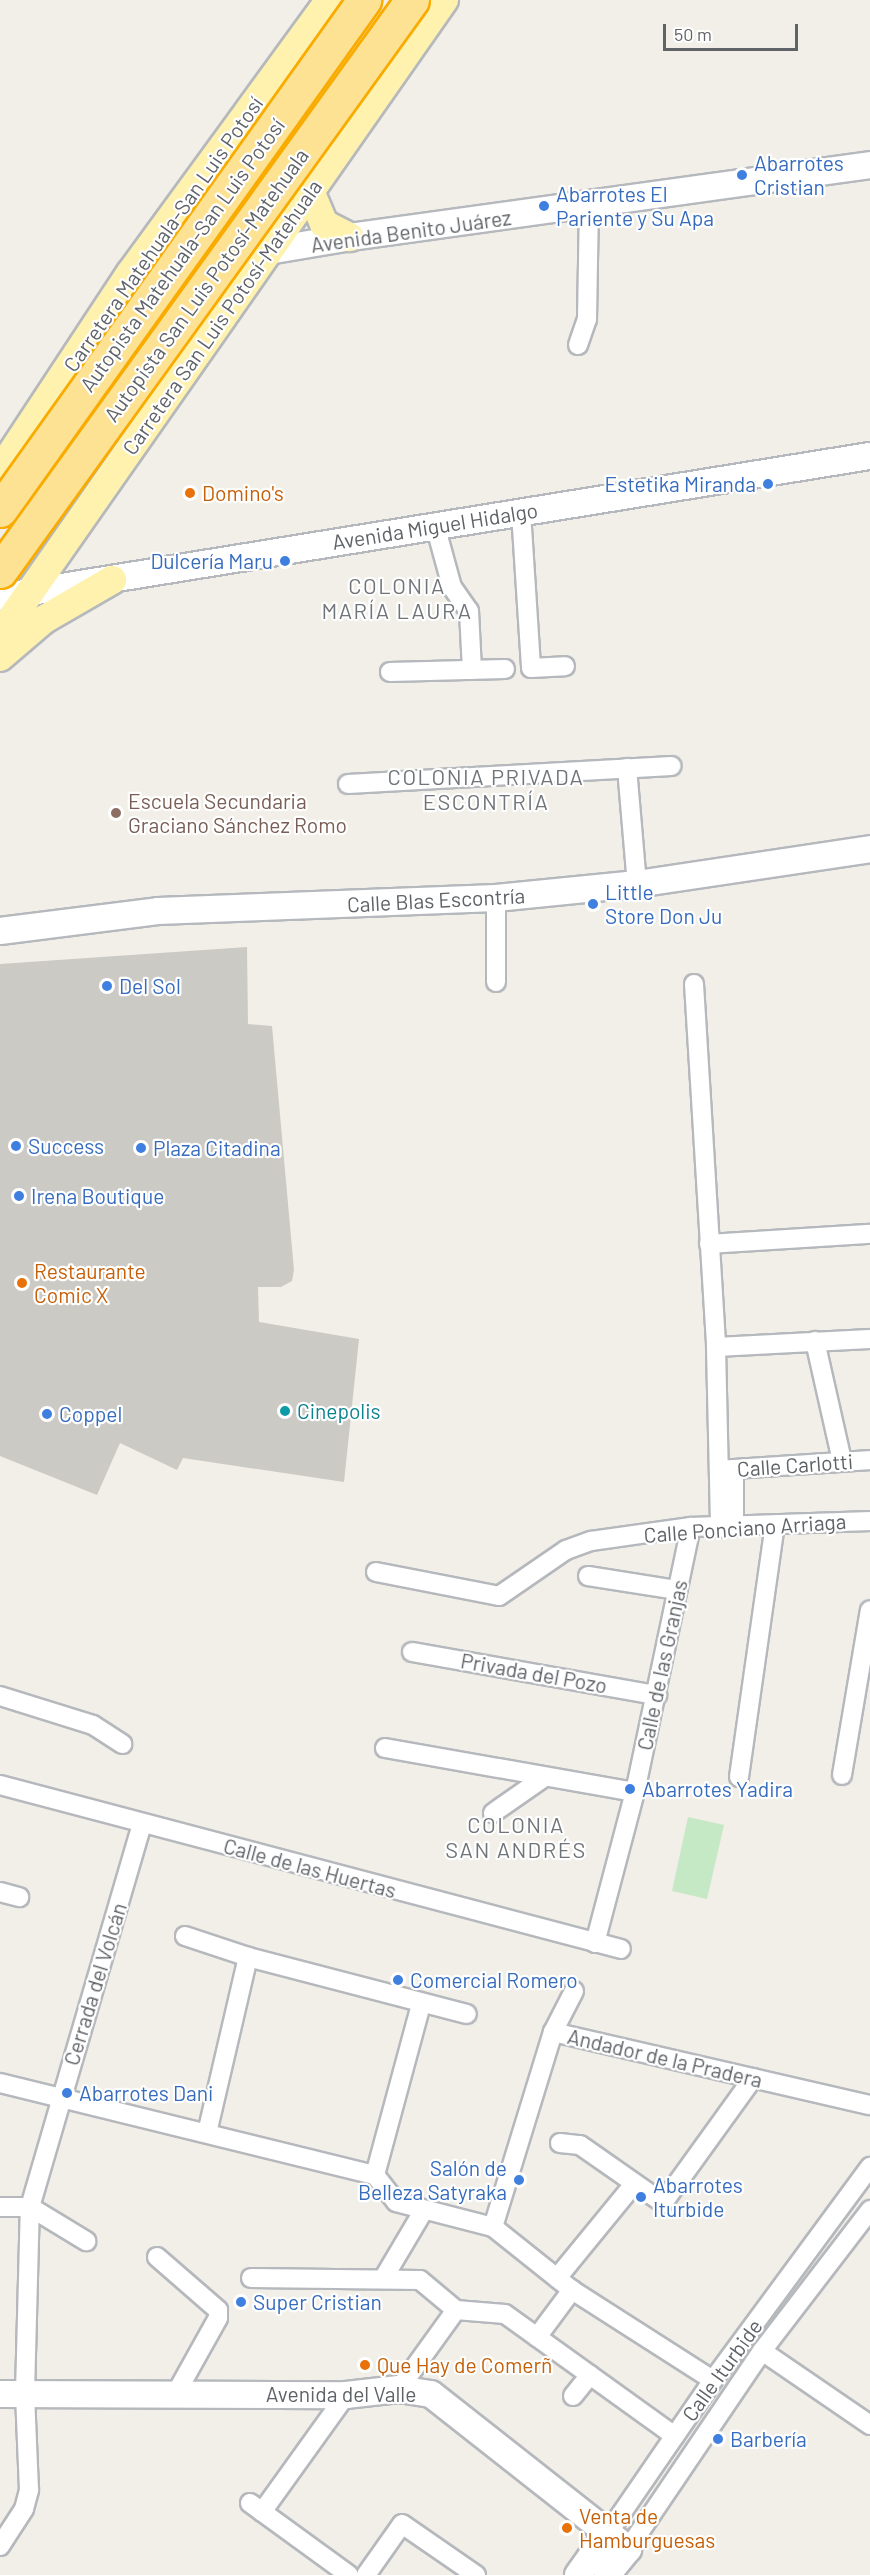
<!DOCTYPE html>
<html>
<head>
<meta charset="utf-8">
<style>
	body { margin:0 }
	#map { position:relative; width:870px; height:2575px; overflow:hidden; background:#f1efe8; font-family:Barlow,sans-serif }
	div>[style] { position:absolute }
	.green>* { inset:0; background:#c5e8c5 }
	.building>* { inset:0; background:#cccac5 }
	.roads { filter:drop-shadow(2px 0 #b5b8bc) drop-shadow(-2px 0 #b5b8bc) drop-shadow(0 2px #b5b8bc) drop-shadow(0 -2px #b5b8bc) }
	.street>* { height:18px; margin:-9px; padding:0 9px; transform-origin:9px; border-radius:9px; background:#fff }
	.secondary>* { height:26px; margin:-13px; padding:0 13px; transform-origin:13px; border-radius:13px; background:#fff }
	.primary>* { height:28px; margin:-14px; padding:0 14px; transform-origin:14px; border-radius:14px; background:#fff2af }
	.bridges { filter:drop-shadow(2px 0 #f9ab00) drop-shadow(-2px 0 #f9ab00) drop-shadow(0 2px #f9ab00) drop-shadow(0 -2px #f9ab00) }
	.highway-bridge>* { height:33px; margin:-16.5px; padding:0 16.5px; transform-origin:16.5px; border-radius:16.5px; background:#fde293 }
	.dots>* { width:16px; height:16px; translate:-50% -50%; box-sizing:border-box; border:3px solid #fff; border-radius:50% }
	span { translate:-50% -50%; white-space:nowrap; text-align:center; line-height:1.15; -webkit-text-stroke:4.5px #fff; paint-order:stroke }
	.shop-label { font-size:21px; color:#366cbe }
	.left { translate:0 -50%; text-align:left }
	.right { translate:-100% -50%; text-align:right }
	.street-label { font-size:21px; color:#5f6368 }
	.food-label { font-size:21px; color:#c56008 }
	.education-label { font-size:21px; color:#785e54 }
	.culture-label { font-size:21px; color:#0d838f }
	.neighbourhood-label { font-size:22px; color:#70757a; letter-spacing:1.5px }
	.scale { position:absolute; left:663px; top:24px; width:135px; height:27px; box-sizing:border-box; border:3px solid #5f6368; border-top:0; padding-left:8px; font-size:18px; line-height:21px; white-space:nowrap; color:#5f6368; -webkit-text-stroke:4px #fff; paint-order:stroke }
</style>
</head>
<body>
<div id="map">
	<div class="green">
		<div style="clip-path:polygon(688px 1817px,724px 1825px,707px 1899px,672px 1891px)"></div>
	</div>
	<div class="building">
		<div style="clip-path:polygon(247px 947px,248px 1024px,272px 1026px,294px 1270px,292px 1281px,281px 1287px,258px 1287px,259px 1322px,359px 1339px,344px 1482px,183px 1458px,177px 1470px,120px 1443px,97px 1495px,0 1456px,0 964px)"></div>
	</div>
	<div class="roads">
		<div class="street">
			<div style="left:578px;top:345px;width:28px;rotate:-71deg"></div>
			<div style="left:587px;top:319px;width:113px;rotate:-89deg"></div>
			<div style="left:521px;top:512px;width:156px;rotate:86.3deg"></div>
			<div style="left:531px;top:668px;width:34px;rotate:-3deg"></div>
			<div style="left:435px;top:525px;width:64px;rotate:74.7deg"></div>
			<div style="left:452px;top:587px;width:29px;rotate:55deg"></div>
			<div style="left:469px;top:611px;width:59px;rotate:87.1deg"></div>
			<div style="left:390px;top:672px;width:115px;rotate:-1.5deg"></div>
			<div style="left:627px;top:768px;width:116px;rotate:85.1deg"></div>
			<div style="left:348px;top:784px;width:324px;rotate:-3.2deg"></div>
			<div style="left:496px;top:898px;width:84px;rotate:90deg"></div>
			<div style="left:694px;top:984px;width:364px;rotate:86.5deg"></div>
			<div style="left:716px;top:1347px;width:181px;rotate:88.7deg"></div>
			<div style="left:709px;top:1244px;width:161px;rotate:-3.6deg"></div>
			<div style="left:815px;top:1341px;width:123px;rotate:77.3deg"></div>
			<div style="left:716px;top:1347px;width:154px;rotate:-3deg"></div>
			<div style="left:734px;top:1469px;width:58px;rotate:90deg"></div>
			<div style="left:720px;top:1470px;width:150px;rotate:-3.8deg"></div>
			<div style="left:376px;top:1572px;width:125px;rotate:11deg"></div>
			<div style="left:499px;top:1596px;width:81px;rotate:-34.5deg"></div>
			<div style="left:566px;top:1550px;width:27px;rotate:-20deg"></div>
			<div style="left:591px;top:1541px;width:101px;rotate:-8deg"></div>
			<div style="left:691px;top:1527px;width:179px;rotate:-1.9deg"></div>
			<div style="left:588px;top:1576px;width:89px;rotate:9deg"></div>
			<div style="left:412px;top:1652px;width:249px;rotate:10deg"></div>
			<div style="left:0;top:1696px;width:97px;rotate:17.3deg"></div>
			<div style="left:93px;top:1725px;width:35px;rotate:33deg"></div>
			<div style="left:385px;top:1748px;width:254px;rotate:10deg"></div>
			<div style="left:842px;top:1775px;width:167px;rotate:-80.4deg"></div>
			<div style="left:739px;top:1777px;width:255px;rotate:-81.9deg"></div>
			<div style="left:0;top:1785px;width:642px;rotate:14.79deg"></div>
			<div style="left:493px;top:1813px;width:61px;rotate:-35deg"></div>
			<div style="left:0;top:1892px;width:20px;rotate:15deg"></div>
			<div style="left:185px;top:1936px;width:66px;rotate:18.4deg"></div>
			<div style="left:248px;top:1957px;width:226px;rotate:14.6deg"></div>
			<div style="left:595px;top:1943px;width:156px;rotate:-75.2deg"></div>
			<div style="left:635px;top:1792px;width:271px;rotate:-78.1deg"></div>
			<div style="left:553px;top:2032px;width:325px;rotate:13deg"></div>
			<div style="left:0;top:2083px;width:386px;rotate:13.8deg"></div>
			<div style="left:375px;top:2175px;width:34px;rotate:52deg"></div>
			<div style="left:396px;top:2202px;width:100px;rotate:14.5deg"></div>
			<div style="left:493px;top:2227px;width:101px;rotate:38.6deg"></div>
			<div style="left:572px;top:2290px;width:167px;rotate:32.6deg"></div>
			<div style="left:207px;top:2133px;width:181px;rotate:-76.9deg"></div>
			<div style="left:560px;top:2143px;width:20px;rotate:6deg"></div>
			<div style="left:580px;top:2145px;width:101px;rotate:34.9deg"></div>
			<div style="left:663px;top:2203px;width:154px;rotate:-54.2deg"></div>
			<div style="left:375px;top:2175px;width:176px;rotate:-74.9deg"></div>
			<div style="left:0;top:2207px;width:30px"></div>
			<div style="left:30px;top:2207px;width:66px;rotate:31.3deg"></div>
			<div style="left:493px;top:2227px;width:204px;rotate:-72.9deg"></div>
			<div style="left:553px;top:2032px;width:46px;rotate:-62.9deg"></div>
			<div style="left:157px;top:2257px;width:81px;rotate:41deg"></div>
			<div style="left:218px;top:2310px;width:8px;rotate:90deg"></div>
			<div style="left:218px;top:2318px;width:86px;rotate:119.2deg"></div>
			<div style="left:251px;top:2278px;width:169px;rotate:0.7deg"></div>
			<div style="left:420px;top:2280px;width:47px;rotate:39.8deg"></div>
			<div style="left:456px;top:2310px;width:49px;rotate:4.7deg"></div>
			<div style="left:505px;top:2314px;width:209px;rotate:35.7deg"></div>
			<div style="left:557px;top:2278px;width:122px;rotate:-50.7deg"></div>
			<div style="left:383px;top:2279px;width:80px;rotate:-59.3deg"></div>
			<div style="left:537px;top:2337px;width:59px;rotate:-53.3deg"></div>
			<div style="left:762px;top:2351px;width:131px;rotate:34.4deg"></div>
			<div style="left:399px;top:2389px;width:97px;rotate:-54.2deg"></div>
			<div style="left:573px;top:2396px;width:27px;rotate:-51deg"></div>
			<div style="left:250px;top:2503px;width:122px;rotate:36deg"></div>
			<div style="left:262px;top:2512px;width:144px;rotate:-54.3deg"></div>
			<div style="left:608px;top:2533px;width:186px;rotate:-55.5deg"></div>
			<div style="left:713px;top:2380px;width:265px;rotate:-53.6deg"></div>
			<div style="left:0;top:2546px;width:44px;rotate:-57deg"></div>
			<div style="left:24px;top:2509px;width:20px;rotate:-75deg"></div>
			<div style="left:29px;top:2490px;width:97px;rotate:-92.4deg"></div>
			<div style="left:25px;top:2393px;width:186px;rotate:-88.5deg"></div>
			<div style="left:30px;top:2207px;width:399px;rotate:-73.7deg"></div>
			<div style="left:628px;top:2549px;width:239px;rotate:-55.9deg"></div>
			<div style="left:762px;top:2351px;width:178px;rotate:-52.5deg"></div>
			<div style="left:366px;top:2575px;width:62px;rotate:-54.8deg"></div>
			<div style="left:402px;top:2524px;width:90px;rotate:34.6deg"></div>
		</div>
		<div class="secondary">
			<div style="left:161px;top:269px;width:192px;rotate:-9.6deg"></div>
			<div style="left:350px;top:237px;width:525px;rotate:-7.88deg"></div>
			<div style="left:0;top:597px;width:881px;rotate:-9.21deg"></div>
			<div style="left:0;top:931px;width:159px;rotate:-7.2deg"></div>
			<div style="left:158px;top:911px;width:338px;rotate:-2.2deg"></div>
			<div style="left:496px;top:898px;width:142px;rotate:-5.7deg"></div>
			<div style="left:637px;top:884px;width:236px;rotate:-8.5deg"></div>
			<div style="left:0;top:2394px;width:346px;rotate:0.2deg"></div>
			<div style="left:346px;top:2395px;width:53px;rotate:-6.5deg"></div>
			<div style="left:399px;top:2389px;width:32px;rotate:9deg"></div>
			<div style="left:431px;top:2394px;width:251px;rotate:38.2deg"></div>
			<div style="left:628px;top:2549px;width:33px;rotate:129deg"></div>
			<div style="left:578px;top:2575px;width:52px;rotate:-54.5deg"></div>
		</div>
		<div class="primary">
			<div style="left:310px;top:191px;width:36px;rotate:67deg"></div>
			<div style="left:324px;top:224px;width:29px;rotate:27deg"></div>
			<div style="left:0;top:471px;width:236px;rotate:-56.6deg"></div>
			<div style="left:130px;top:274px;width:339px;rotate:-53.9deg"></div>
			<div style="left:0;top:635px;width:775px;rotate:-55.04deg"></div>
			<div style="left:0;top:657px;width:57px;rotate:-40.7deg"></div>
			<div style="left:43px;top:620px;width:80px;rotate:-30.1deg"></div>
		</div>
	</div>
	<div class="bridges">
		<div class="highway-bridge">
			<div style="left:0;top:510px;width:627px;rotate:-54.48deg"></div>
			<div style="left:0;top:571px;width:704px;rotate:-54.19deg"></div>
		</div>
	</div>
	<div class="dots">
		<div style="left:742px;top:175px;background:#3f7fe0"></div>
		<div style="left:544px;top:206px;background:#3f7fe0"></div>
		<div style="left:768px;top:484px;background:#3f7fe0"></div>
		<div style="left:190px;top:493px;background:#e8710a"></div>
		<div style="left:285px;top:561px;background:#3f7fe0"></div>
		<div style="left:116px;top:813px;background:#8d6e63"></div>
		<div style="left:593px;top:904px;background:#3f7fe0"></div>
		<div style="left:107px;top:986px;background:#3f7fe0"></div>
		<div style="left:16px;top:1146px;background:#3f7fe0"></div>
		<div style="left:141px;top:1148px;background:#3f7fe0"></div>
		<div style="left:19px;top:1196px;background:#3f7fe0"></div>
		<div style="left:22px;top:1283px;background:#e8710a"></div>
		<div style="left:285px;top:1411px;background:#0f9aa8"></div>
		<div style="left:47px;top:1414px;background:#3f7fe0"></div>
		<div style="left:630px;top:1789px;background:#3f7fe0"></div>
		<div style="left:398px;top:1980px;background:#3f7fe0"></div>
		<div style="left:67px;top:2093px;background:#3f7fe0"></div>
		<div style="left:519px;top:2180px;background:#3f7fe0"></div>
		<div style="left:641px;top:2197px;background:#3f7fe0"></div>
		<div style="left:241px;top:2302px;background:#3f7fe0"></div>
		<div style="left:365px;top:2365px;background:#e8710a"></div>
		<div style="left:718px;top:2439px;background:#3f7fe0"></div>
		<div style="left:567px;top:2528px;background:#e8710a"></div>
	</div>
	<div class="shop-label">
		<span class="left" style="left:754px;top:175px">Abarrotes<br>Cristian</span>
		<span class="left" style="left:556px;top:206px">Abarrotes El<br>Pariente y Su Apa</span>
		<span class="right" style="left:756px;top:484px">Estetika Miranda</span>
		<span class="right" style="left:273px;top:561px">Dulcería Maru</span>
		<span class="left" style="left:605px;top:904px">Little<br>Store Don Ju</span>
		<span class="left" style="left:119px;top:986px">Del Sol</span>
		<span class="left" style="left:28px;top:1146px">Success</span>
		<span class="left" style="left:153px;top:1148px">Plaza Citadina</span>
		<span class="left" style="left:31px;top:1196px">Irena Boutique</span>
		<span class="left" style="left:59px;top:1414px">Coppel</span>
		<span class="left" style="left:642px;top:1789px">Abarrotes Yadira</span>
		<span class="left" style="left:410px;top:1980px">Comercial Romero</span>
		<span class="left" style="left:79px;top:2093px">Abarrotes Dani</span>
		<span class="right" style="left:507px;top:2180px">Salón de<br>Belleza Satyraka</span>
		<span class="left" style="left:653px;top:2197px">Abarrotes<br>Iturbide</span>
		<span class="left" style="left:253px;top:2302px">Super Cristian</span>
		<span class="left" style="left:730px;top:2439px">Barbería</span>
	</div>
	<div class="street-label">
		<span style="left:411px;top:231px;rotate:-8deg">Avenida Benito Juárez</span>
		<span style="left:163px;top:234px;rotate:-55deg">Carretera Matehuala-San Luis Potosí</span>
		<span style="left:182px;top:255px;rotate:-54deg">Autopista Matehuala-San Luis Potosí</span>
		<span style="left:206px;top:285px;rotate:-54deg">Autopista San Luis Potosí-Matehuala</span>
		<span style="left:222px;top:317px;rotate:-55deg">Carretera San Luis Potosí-Matehuala</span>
		<span style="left:435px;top:526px;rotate:-9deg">Avenida Miguel Hidalgo</span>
		<span style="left:436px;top:900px;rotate:-3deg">Calle Blas Escontría</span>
		<span style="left:795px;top:1465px;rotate:-4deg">Calle Carlotti</span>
		<span style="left:745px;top:1528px;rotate:-4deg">Calle Ponciano Arriaga</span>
		<span style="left:662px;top:1665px;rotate:-78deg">Calle de las Granjas</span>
		<span style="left:534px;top:1673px;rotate:10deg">Privada del Pozo</span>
		<span style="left:310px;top:1868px;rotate:15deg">Calle de las Huertas</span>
		<span style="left:95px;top:1984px;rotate:-73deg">Cerrada del Volcán</span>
		<span style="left:665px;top:2058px;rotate:13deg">Andador de la Pradera</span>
		<span style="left:722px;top:2370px;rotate:-54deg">Calle Iturbide</span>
		<span style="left:341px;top:2394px">Avenida del Valle</span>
	</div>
	<div class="food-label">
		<span class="left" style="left:202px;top:493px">Domino's</span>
		<span class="left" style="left:34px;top:1283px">Restaurante<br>Comic X</span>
		<span class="left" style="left:377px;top:2365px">Que Hay de Comerñ</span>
		<span class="left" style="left:579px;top:2528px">Venta de<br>Hamburguesas</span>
	</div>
	<div class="education-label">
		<span class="left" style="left:128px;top:813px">Escuela Secundaria<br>Graciano Sánchez Romo</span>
	</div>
	<div class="culture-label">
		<span class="left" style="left:297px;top:1411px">Cinepolis</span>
	</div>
	<div class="neighbourhood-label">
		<span style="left:397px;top:598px">COLONIA<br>MARÍA LAURA</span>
		<span style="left:486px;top:789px">COLONIA PRIVADA<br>ESCONTRÍA</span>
		<span style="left:516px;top:1837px">COLONIA<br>SAN ANDRÉS</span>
	</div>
	<div class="scale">50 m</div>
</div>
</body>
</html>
